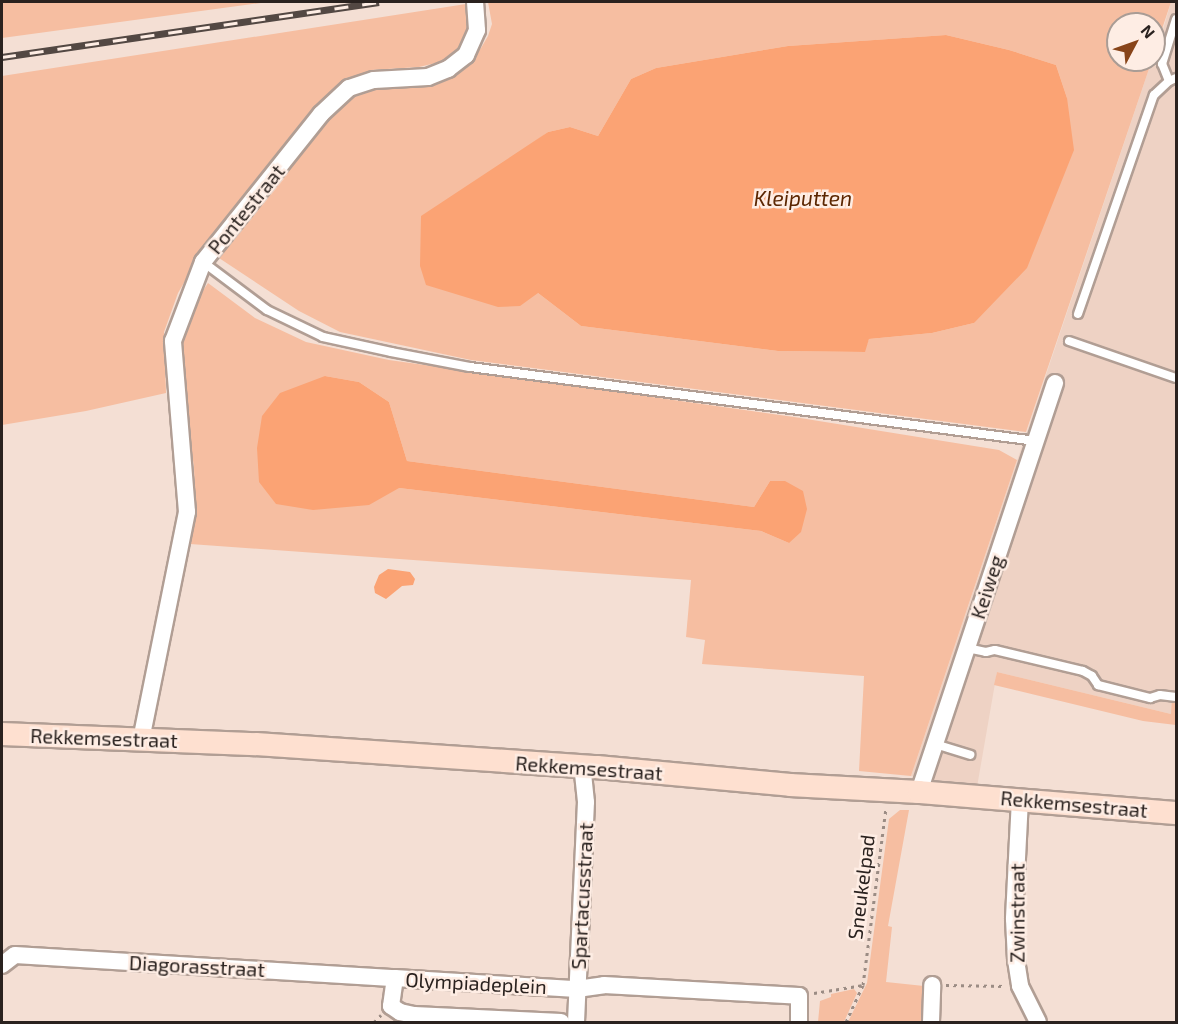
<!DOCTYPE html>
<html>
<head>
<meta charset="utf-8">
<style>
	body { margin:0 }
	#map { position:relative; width:1178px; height:1024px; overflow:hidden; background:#f4dfd4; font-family:"Exo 2",sans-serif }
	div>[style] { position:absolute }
	.built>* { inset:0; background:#eed2c4 }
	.green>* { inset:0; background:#f6bea1 }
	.water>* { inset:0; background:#fba374 }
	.path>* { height:3px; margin-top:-1.5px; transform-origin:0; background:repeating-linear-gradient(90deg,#9b8c84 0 3px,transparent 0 7.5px) }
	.roads { filter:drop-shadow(2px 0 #b19e94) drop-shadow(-2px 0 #b19e94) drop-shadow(0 2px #b19e94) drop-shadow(0 -2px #b19e94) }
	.lane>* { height:8px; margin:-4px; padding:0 4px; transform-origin:4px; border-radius:4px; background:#fff }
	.street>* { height:16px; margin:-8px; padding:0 8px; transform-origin:8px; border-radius:8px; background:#fff }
	.secondary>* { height:22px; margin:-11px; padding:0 11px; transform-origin:11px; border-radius:11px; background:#fee0d0 }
	.rail>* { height:7px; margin-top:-3.5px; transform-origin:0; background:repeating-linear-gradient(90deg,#feede4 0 14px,#534843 0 28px); box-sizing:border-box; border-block:2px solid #534843 }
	span { translate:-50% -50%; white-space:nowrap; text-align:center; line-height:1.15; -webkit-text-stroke:5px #feede4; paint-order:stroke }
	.street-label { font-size:20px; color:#2a221f }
	.water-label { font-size:21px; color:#5c2601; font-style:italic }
	.frame { position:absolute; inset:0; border:3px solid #2a221f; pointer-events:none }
	.north { position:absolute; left:1106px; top:12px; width:60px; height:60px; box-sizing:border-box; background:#feede4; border:2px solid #a99c95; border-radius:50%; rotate:49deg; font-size:16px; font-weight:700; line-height:24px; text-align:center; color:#2a221f }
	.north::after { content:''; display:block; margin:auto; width:21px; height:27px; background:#884419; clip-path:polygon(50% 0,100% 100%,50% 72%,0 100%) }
</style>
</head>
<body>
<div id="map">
	<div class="built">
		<div style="clip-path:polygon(1171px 2px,1176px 2px,1176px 698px,1171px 714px,997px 672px,977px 787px,911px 776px,1152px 60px,1154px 60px)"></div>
	</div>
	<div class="green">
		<div style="clip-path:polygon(2px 2px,268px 2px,2px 38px)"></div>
		<div style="clip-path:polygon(evenodd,488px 2px,1171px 2px,1154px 53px,1154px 24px,1118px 24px,1118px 60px,1152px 60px,1026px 432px,471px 360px,340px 332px,299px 311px,219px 258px,218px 252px,334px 108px,351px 92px,461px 67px,481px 48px,488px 36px,492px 24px,488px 2px,946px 35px,1009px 50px,1056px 65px,1067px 98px,974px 323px,932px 333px,869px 339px,864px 352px,778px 351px,581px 326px,538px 293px,512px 158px,548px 132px,570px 127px,598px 136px,631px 79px,656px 68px,788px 46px,946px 35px)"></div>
		<div style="clip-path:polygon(466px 4px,469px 28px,462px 51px,444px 61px,419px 67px,371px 70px,339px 84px,291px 136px,200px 255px,178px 293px,164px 332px,166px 393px,86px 411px,2px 425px,2px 76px)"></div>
		<div style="clip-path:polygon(evenodd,208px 283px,255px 318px,306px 342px,389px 360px,794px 417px,999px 450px,1017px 460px,911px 776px,859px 771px,864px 676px,702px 664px,705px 640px,686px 637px,691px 580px,190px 544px,195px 501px,194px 467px,186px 414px,181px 337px,190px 310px,208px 283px,325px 376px,359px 382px,389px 402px,407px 461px,754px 507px,770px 481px,789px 543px,761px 531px,399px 488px,325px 376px)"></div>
		<div style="clip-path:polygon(997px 672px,1171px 714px,1172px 698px,1176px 698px,1176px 725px,1143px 721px,994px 685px)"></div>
		<div style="clip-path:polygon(900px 810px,909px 810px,888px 926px,892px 927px,886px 982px,924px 986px,923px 1022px,848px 1022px,867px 983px,889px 819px)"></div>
		<div style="clip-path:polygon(854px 989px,857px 993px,844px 1022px,818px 1022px,820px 1001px,831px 997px,831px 994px)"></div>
	</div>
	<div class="water">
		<div style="clip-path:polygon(946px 35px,1009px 50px,1056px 65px,1067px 98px,1074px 150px,1027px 268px,974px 323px,932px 333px,869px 339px,865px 352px,778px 351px,581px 326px,538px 293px,520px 306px,498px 307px,426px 285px,420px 266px,421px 216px,548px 132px,570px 127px,598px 136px,631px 79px,656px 68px,788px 46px)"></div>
		<div style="clip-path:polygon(325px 376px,359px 382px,389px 402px,407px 461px,754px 507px,770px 481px,785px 481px,803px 491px,807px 509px,801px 532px,789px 543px,761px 531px,399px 488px,369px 505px,313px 510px,276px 504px,259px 482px,257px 448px,262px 416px,280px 393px)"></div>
		<div style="clip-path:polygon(388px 569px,410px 572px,415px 579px,413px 585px,402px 586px,386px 599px,375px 593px,374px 587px,379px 575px)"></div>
	</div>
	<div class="path">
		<div style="left:946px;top:985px;width:60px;rotate:1deg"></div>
		<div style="left:814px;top:993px;width:50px;rotate:-9.3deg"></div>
		<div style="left:374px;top:1022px;width:10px;rotate:-45deg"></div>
		<div style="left:846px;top:1022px;width:41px;rotate:-65.3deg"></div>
		<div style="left:863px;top:985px;width:178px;rotate:-82.6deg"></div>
	</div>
	<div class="roads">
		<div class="lane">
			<div style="left:1169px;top:81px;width:18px;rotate:-112deg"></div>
			<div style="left:1162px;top:64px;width:47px;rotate:-72.7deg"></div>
			<div style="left:203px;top:262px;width:80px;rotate:36.9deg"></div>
			<div style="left:267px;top:310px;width:62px;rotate:25.7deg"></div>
			<div style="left:323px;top:337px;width:70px;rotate:12.4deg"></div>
			<div style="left:391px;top:352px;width:80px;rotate:10.8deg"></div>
			<div style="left:470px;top:367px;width:571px;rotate:7.45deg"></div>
			<div style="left:1078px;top:314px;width:232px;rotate:-70.9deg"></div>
			<div style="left:1154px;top:95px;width:21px;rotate:-43deg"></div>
			<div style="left:1169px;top:81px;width:8px;rotate:-23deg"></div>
			<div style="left:1069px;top:341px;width:113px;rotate:19.1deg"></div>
			<div style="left:967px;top:648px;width:19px;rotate:12deg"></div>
			<div style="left:986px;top:652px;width:9px;rotate:-13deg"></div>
			<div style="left:995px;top:650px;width:90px;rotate:13.4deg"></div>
			<div style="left:1083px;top:671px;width:10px;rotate:29deg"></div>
			<div style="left:1092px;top:676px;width:11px;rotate:56deg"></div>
			<div style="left:1098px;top:685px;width:54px;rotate:14deg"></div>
			<div style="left:1150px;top:698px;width:10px;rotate:-17deg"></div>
			<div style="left:1160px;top:695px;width:16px;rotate:7deg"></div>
			<div style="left:935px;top:744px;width:37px;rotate:17deg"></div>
		</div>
		<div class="street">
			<div style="left:141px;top:740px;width:233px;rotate:-78.6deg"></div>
			<div style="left:187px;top:512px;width:172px;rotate:-94.7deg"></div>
			<div style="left:173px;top:341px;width:85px;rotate:-69.2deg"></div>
			<div style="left:203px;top:262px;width:189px;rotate:-51.4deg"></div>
			<div style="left:321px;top:114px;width:38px;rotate:-43deg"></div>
			<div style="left:349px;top:88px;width:26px;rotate:-18deg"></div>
			<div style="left:374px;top:80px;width:54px;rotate:-3.2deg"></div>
			<div style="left:428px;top:77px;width:22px;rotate:-22deg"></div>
			<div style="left:448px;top:69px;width:23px;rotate:-38deg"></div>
			<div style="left:466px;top:55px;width:27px;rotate:-66deg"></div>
			<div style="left:477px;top:30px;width:28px;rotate:-94deg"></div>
			<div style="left:919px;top:792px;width:431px;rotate:-71.6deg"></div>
			<div style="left:1020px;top:799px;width:120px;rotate:92.9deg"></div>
			<div style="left:1014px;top:919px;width:41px;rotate:87.2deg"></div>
			<div style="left:1016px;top:960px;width:26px;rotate:81deg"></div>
			<div style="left:1020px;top:986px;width:40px;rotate:63.4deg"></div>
			<div style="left:2px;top:965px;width:16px;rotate:-38deg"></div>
			<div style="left:15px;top:955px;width:381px;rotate:3.5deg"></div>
			<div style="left:561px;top:1022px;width:147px;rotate:-177.3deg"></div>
			<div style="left:414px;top:1015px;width:14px;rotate:-168deg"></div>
			<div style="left:400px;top:1012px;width:11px;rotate:-146deg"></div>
			<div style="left:391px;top:1006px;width:28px;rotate:-82deg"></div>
			<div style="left:395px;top:978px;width:182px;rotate:3.5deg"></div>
			<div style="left:577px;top:989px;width:27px;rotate:-8deg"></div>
			<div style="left:604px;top:985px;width:195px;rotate:3.2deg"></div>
			<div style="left:799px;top:996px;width:26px;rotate:90deg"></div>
			<div style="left:576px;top:1022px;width:220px;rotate:-87.4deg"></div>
			<div style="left:586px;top:802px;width:36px;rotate:-96deg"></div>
			<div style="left:931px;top:1022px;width:37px;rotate:-88deg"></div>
		</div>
		<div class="secondary">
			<div style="left:2px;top:734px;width:254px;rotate:2.3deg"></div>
			<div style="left:256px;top:744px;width:342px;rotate:3.9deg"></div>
			<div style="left:597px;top:767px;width:194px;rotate:5.3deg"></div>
			<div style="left:790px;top:785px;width:129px;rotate:3.1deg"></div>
			<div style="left:919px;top:792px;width:258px;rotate:4.7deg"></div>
		</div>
	</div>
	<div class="rail">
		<div style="left:2px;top:57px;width:381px;rotate:-8.3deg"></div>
	</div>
	<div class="street-label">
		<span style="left:246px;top:209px;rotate:-51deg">Pontestraat</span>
		<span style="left:987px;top:587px;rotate:-72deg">Keiweg</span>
		<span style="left:104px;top:738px;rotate:2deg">Rekkemsestraat</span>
		<span style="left:589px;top:768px;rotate:4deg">Rekkemsestraat</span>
		<span style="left:1074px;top:804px;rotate:5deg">Rekkemsestraat</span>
		<span style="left:861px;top:887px;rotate:-83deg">Sneukelpad</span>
		<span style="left:582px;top:896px;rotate:-87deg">Spartacusstraat</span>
		<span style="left:1017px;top:913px;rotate:-90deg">Zwinstraat</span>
		<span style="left:197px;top:966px;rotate:3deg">Diagorasstraat</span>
		<span style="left:476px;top:983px;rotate:3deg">Olympiadeplein</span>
	</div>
	<div class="water-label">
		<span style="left:803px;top:198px">Kleiputten</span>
	</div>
	<div class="frame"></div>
	<div class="north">N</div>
</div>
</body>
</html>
